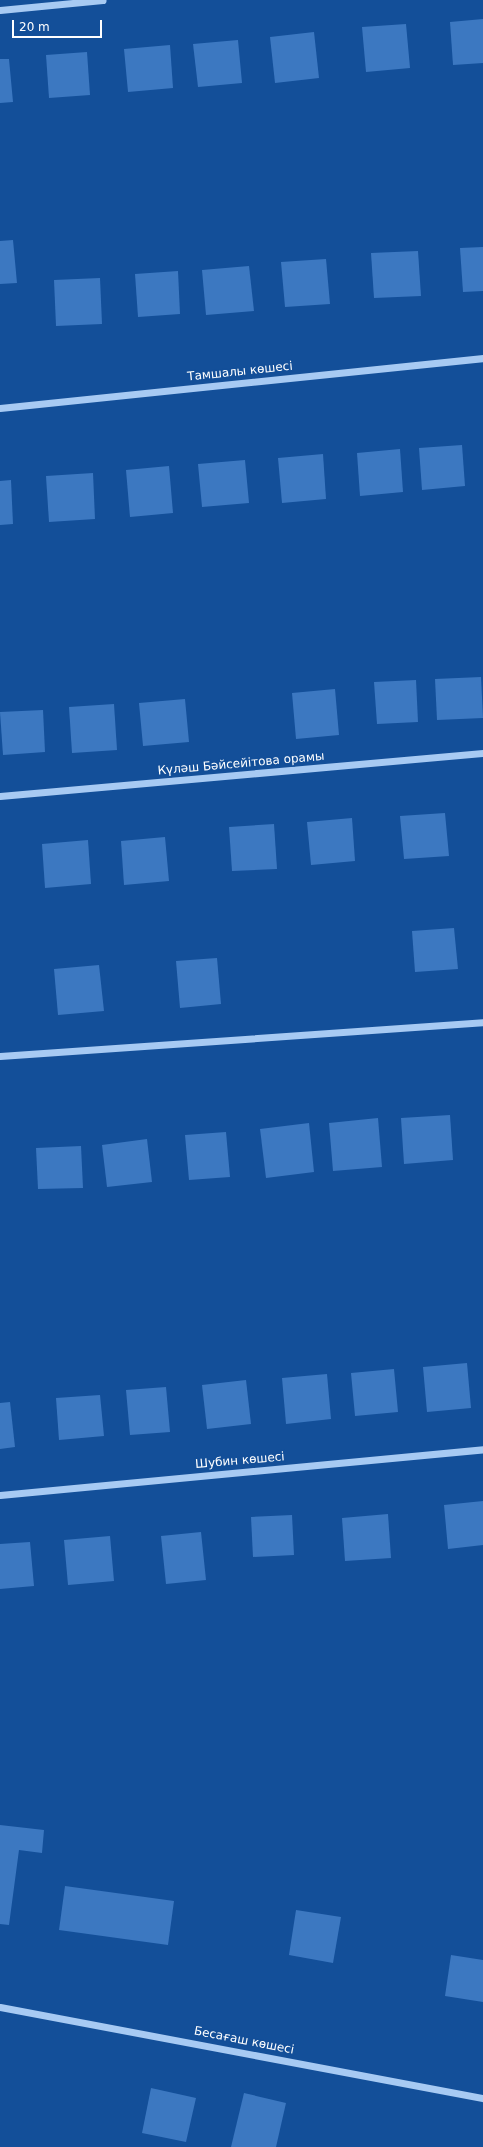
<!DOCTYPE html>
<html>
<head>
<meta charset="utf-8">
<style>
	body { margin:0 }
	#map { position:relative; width:483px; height:2147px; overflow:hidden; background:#134f99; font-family:"DejaVu Sans",sans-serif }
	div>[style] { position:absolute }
	.building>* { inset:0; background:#3c78c1 }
	.minor>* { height:7px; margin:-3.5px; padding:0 3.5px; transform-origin:3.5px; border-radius:3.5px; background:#a7caf3 }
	span { translate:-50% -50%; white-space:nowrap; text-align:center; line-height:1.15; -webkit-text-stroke:3px #134f99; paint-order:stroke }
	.street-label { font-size:12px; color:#fff }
	.scale { position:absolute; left:12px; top:20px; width:90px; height:18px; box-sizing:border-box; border:2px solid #fff; border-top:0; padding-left:5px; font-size:12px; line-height:14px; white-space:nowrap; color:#fff; -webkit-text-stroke:3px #134f99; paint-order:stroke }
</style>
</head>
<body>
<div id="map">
	<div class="building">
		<div style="clip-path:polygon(483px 19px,483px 63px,453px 65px,450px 22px)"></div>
		<div style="clip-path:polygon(406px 24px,410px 68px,366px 72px,362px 27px)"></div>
		<div style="clip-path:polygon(314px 32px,319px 78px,275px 83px,270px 37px)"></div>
		<div style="clip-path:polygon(238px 40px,242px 83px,198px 87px,193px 44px)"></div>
		<div style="clip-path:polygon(170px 45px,173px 88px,128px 92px,124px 49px)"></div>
		<div style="clip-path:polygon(87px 52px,90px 95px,49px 98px,46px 55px)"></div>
		<div style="clip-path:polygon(0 59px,9px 59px,13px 102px,0 103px)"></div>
		<div style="clip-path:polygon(13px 240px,17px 283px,0 284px,0 241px)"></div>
		<div style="clip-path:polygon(483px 247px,483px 291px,463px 292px,460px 248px)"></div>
		<div style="clip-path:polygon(418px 251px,421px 296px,374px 298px,371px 253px)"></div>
		<div style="clip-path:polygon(326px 259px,330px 304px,285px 307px,281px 262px)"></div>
		<div style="clip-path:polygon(249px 266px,254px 311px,206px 315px,202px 270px)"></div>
		<div style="clip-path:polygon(178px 271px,180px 314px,138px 317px,135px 274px)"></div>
		<div style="clip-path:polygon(100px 278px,102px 324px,56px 326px,54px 280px)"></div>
		<div style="clip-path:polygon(462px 445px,465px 486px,422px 490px,419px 448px)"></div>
		<div style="clip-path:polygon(400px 449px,403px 492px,360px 496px,357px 453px)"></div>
		<div style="clip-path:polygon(323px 454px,326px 499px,282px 503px,278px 458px)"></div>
		<div style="clip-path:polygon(245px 460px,249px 503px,202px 507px,198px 464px)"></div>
		<div style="clip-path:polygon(169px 466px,173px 513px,130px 517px,126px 470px)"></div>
		<div style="clip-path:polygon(93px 473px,95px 519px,49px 522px,46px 476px)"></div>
		<div style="clip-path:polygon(11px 480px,13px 524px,0 525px,0 481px)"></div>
		<div style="clip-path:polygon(481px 677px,483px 718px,437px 720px,435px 679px)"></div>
		<div style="clip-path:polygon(416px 680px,418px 722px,377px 724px,374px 682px)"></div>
		<div style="clip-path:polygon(335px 689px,339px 735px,296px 739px,292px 693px)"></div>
		<div style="clip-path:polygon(185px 699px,189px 742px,143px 746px,139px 703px)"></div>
		<div style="clip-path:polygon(114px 704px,117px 750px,72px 753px,69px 707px)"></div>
		<div style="clip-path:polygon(43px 710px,45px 752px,3px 755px,0 712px)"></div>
		<div style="clip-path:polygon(445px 813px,449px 856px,404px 859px,400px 816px)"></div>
		<div style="clip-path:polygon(352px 818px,355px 861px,311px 865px,307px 822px)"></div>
		<div style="clip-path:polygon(274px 824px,277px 869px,232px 871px,229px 827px)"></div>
		<div style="clip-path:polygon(165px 837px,169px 881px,124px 885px,121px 841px)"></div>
		<div style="clip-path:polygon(88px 840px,91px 884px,45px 888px,42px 844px)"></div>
		<div style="clip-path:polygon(454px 928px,458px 969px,415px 972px,412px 931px)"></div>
		<div style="clip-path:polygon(217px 958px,221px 1004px,180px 1008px,176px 961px)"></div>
		<div style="clip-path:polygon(99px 965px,104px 1011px,58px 1015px,54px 969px)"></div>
		<div style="clip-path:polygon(450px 1115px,453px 1160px,404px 1164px,401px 1118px)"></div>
		<div style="clip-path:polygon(378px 1118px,382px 1167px,333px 1171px,329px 1123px)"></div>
		<div style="clip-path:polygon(309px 1123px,314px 1172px,266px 1178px,260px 1129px)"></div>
		<div style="clip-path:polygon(226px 1132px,230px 1177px,189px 1180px,185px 1135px)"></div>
		<div style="clip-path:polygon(147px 1139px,152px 1182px,107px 1187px,102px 1145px)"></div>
		<div style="clip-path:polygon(81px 1146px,83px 1188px,38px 1189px,36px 1148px)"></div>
		<div style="clip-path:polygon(467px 1363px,471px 1408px,427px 1412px,423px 1367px)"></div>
		<div style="clip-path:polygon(394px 1369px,398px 1412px,355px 1416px,351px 1373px)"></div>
		<div style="clip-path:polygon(327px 1374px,331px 1419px,286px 1424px,282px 1378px)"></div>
		<div style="clip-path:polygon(246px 1380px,251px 1424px,207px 1429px,202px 1385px)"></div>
		<div style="clip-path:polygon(166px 1387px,170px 1432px,130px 1435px,126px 1390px)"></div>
		<div style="clip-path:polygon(100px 1395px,104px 1436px,59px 1440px,56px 1398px)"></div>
		<div style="clip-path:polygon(10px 1402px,15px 1447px,0 1449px,0 1403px)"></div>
		<div style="clip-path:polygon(483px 1501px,483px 1545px,448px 1549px,444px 1505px)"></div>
		<div style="clip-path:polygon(388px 1514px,391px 1558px,345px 1561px,342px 1518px)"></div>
		<div style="clip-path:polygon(292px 1515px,294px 1555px,253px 1557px,251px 1517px)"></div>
		<div style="clip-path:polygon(201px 1532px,206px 1580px,166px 1584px,161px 1536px)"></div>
		<div style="clip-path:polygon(110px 1536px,114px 1581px,68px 1585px,64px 1540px)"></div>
		<div style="clip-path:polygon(30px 1542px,34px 1586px,0 1589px,0 1544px)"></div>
		<div style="clip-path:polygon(0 1825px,44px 1830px,42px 1853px,19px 1850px,9px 1925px,0 1924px)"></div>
		<div style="clip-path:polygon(65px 1886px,174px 1901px,168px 1945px,59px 1930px)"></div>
		<div style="clip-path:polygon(296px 1910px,341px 1917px,333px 1963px,289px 1955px)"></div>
		<div style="clip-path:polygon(451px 1955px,483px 1960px,483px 2002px,445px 1996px)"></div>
		<div style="clip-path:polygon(151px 2088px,196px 2098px,186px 2142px,142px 2133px)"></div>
		<div style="clip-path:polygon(244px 2093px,286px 2103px,276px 2147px,231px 2147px)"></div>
	</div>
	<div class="minor">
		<div style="left:0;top:10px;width:103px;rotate:-5.5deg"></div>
		<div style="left:0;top:408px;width:486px;rotate:-5.9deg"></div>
		<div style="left:0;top:796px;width:485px;rotate:-5.1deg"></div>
		<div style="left:0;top:1056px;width:484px;rotate:-4deg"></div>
		<div style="left:0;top:1495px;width:485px;rotate:-5.4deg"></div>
		<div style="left:0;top:2007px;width:491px;rotate:10.7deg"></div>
	</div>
	<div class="street-label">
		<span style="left:240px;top:372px;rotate:-6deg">Тамшалы көшесі</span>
		<span style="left:241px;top:764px;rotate:-5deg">Күләш Бәйсейітова орамы</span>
		<span style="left:240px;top:1461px;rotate:-5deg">Шубин көшесі</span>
		<span style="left:244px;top:2041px;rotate:11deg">Бесағаш көшесі</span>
	</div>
	<div class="scale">20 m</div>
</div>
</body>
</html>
